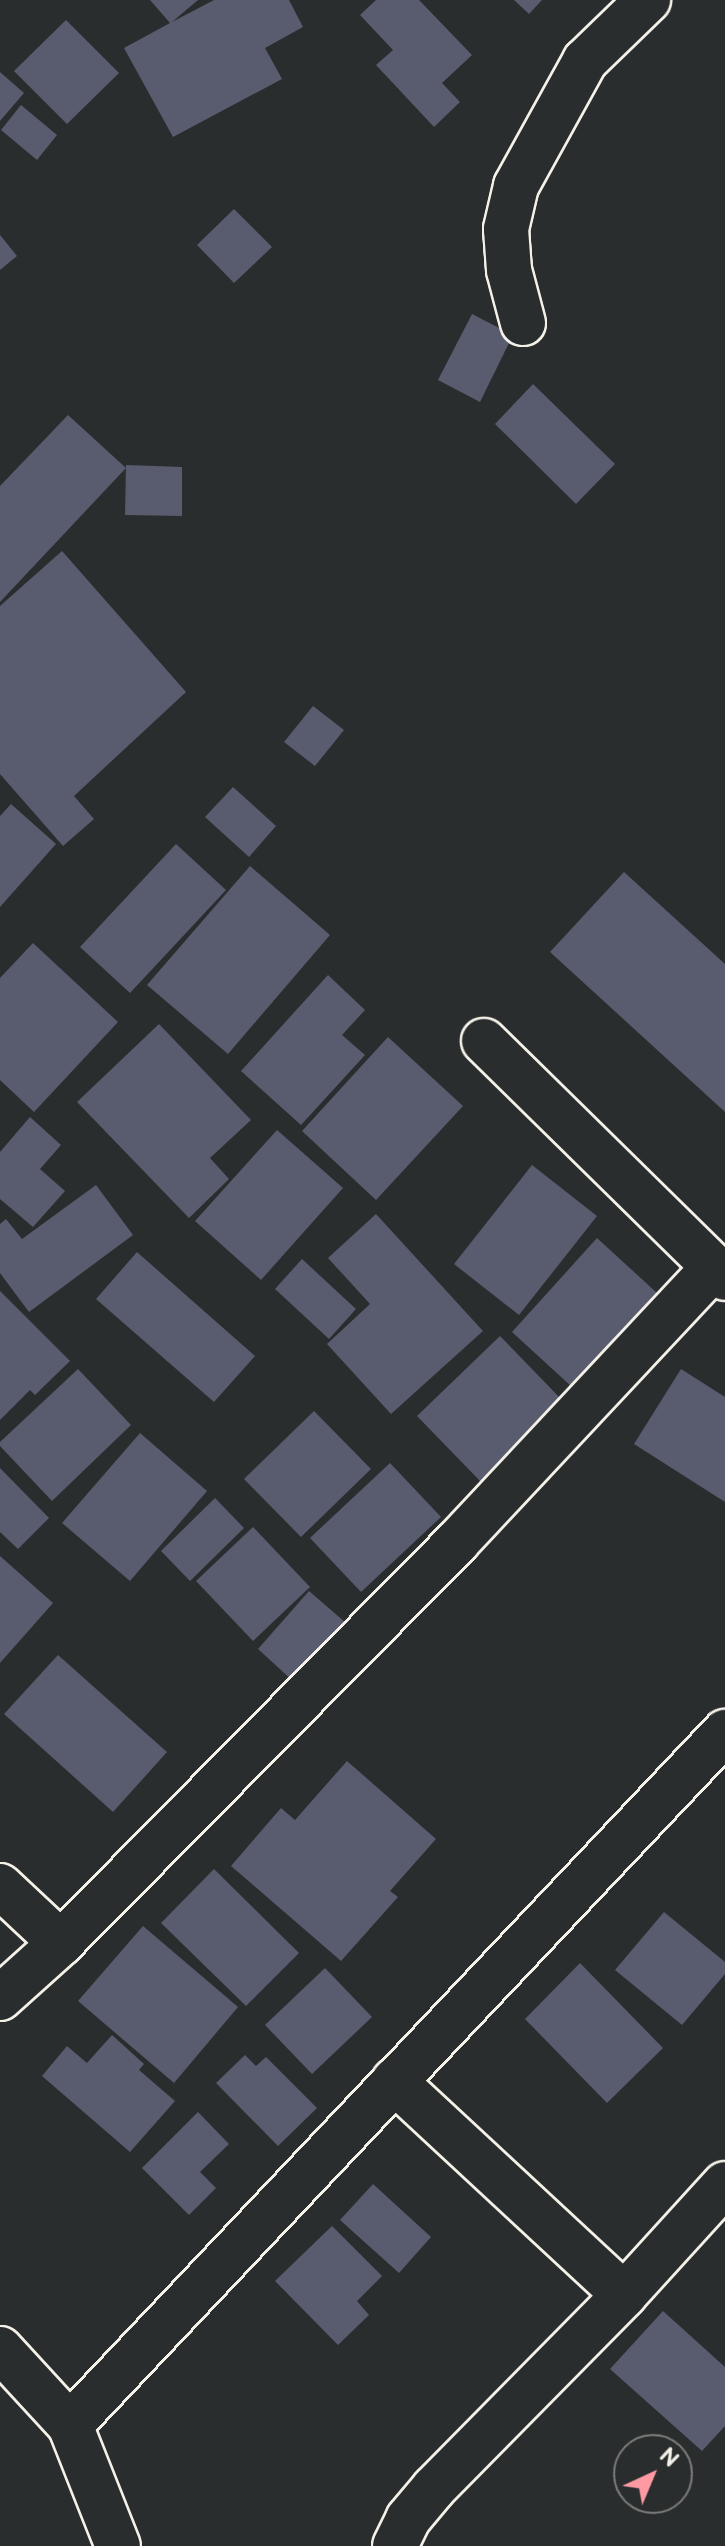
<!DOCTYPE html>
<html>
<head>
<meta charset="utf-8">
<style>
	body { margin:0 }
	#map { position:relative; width:725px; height:2546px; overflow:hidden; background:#2a2d2e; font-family:"Balsamiq Sans",sans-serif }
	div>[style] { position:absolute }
	.building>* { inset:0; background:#585c6e }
	.roads { filter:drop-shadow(2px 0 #f4f1e8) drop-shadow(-2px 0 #f4f1e8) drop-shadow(0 2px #f4f1e8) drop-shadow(0 -2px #f4f1e8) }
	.minor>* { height:44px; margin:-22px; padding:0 22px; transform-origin:22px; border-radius:22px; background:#2a2d2e }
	span { translate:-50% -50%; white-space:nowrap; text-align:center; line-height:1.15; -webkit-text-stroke:7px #2a2d2e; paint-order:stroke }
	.north { position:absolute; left:613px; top:2434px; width:80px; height:80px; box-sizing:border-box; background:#2a2d2e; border:2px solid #7b7b78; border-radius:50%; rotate:44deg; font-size:22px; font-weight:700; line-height:32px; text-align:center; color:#f4f1e8 }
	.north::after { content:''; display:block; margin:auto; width:28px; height:36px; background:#ff9aa2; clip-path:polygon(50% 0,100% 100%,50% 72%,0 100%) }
</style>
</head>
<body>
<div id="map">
	<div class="building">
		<div style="clip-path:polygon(150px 0,198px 0,172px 22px,214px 0,289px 0,303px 27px,265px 48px,282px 79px,173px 137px,124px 48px,170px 23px)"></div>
		<div style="clip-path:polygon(376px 0,419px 0,472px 55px,442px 83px,460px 102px,434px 127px,376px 65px,393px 50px,360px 15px)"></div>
		<div style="clip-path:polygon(514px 0,542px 0,529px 14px)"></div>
		<div style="clip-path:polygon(66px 20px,119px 73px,67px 124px,14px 71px)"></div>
		<div style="clip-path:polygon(0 72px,24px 93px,0 121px)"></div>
		<div style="clip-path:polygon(21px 105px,57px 135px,37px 160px,1px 130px)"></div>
		<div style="clip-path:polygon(234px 209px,272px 247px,234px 283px,197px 245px)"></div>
		<div style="clip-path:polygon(0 235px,17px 256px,0 270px)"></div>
		<div style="clip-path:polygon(472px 314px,513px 335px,480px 402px,438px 380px)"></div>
		<div style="clip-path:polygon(533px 384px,615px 464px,576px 504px,495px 424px)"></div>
		<div style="clip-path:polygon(68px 415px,126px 468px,0 602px,0 486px)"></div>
		<div style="clip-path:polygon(126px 465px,182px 467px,182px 516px,125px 515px)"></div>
		<div style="clip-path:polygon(62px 551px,186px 692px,74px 796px,94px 819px,63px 846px,0 774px,0 606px)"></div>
		<div style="clip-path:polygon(313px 706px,344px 730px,315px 766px,284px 742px)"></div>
		<div style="clip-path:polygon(233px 787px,276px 826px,249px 857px,205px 817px)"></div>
		<div style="clip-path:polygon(11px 804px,56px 844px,0 907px,0 816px)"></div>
		<div style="clip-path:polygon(176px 844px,226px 890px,130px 993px,80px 947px)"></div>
		<div style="clip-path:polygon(250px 866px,330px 935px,228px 1054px,147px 985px)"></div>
		<div style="clip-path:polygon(624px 872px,725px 964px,725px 1112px,550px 952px)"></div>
		<div style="clip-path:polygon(33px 943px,118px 1022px,34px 1112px,0 1080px,0 978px)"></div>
		<div style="clip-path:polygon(328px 975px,365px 1010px,342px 1035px,365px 1055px,301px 1125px,241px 1071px)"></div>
		<div style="clip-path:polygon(159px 1024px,251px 1120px,210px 1158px,229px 1179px,189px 1218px,77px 1102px)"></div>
		<div style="clip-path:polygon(388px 1037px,463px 1106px,376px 1200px,302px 1131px)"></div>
		<div style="clip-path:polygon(30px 1117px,61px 1145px,40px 1169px,65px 1191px,33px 1227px,0 1199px,0 1152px)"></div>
		<div style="clip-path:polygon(277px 1130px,343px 1188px,261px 1280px,195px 1221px)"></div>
		<div style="clip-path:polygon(532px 1165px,597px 1216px,519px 1315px,454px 1264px)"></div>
		<div style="clip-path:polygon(96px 1185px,133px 1235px,29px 1312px,0 1273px,0 1224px,6px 1219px,22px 1239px)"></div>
		<div style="clip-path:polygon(376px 1214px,483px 1331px,391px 1414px,327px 1344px,370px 1304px,328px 1258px)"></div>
		<div style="clip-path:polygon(597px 1238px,657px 1293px,572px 1387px,512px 1332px)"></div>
		<div style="clip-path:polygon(137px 1252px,255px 1356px,214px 1402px,96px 1299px)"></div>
		<div style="clip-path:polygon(302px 1259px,356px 1309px,329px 1339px,275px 1289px)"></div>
		<div style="clip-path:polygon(0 1291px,70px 1361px,35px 1395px,30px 1390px,0 1420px)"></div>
		<div style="clip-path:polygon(500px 1336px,563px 1401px,481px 1482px,417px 1416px)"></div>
		<div style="clip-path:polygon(78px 1369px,131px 1425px,52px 1501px,0 1446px,0 1442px)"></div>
		<div style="clip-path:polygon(681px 1369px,725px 1397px,725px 1502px,634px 1444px)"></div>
		<div style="clip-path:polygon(314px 1411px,371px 1469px,301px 1537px,244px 1479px)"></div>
		<div style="clip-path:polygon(140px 1433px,207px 1491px,130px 1581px,62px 1523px)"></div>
		<div style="clip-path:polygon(390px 1463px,441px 1517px,361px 1592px,310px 1538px)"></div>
		<div style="clip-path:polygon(0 1468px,49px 1518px,18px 1549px,0 1532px)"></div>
		<div style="clip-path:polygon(215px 1498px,244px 1528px,190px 1581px,161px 1551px)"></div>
		<div style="clip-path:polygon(253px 1527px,310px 1587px,253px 1641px,196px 1581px)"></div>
		<div style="clip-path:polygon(0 1556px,53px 1603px,0 1663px)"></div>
		<div style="clip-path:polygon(309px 1591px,346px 1623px,294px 1682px,258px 1649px)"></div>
		<div style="clip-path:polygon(58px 1655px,167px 1752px,113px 1812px,4px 1714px)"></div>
		<div style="clip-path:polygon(347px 1761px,436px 1839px,390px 1891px,398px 1897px,341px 1961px,231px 1866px,281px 1808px,295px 1820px)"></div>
		<div style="clip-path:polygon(214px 1869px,299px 1953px,246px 2006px,161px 1923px)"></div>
		<div style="clip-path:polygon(664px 1912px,725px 1962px,725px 1974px,682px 2025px,615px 1970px)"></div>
		<div style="clip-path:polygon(143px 1926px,238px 2007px,174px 2083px,78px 2001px)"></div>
		<div style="clip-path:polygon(580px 1963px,663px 2048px,607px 2103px,525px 2019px)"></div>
		<div style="clip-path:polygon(325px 1968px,372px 2017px,312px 2074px,265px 2025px)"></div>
		<div style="clip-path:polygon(112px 2035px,144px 2064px,139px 2070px,175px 2101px,130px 2152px,42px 2076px,67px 2046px,87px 2063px)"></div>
		<div style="clip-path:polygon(245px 2055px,256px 2066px,266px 2057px,317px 2108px,278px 2146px,216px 2083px)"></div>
		<div style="clip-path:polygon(198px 2112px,229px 2144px,200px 2172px,216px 2188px,189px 2215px,142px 2168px)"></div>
		<div style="clip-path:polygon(373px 2184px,431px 2237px,399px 2273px,340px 2220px)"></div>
		<div style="clip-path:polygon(332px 2226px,382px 2276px,357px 2301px,369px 2315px,338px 2345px,275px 2281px)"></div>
		<div style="clip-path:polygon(663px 2311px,725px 2367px,725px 2426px,702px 2451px,610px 2369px)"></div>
	</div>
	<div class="roads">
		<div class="minor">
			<div style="left:523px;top:323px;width:55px;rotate:-104.8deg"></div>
			<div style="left:509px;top:270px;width:41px;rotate:-94.2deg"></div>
			<div style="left:506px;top:229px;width:44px;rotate:-76.9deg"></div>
			<div style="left:516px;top:186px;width:143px;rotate:-61.1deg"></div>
			<div style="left:585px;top:61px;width:88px;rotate:-44.1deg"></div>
			<div style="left:484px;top:1041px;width:338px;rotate:44.5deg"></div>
			<div style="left:0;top:1886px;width:83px;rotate:43.1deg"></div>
			<div style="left:0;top:1998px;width:82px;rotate:-42deg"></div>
			<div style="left:61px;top:1943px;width:564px;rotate:-45.36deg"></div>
			<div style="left:457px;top:1542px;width:376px;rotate:-46.9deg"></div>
			<div style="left:394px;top:2081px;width:314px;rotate:42.9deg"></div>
			<div style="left:0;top:2349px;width:103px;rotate:47.4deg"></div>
			<div style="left:70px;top:2425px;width:130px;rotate:68.4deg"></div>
			<div style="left:70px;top:2425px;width:954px;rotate:-46.61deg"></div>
			<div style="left:395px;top:2546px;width:30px;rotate:-64deg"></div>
			<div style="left:408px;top:2519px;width:40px;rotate:-50deg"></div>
			<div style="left:434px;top:2488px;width:271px;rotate:-45.4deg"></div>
			<div style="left:624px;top:2295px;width:150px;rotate:-47.7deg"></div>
		</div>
	</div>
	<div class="north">N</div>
</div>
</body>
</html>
